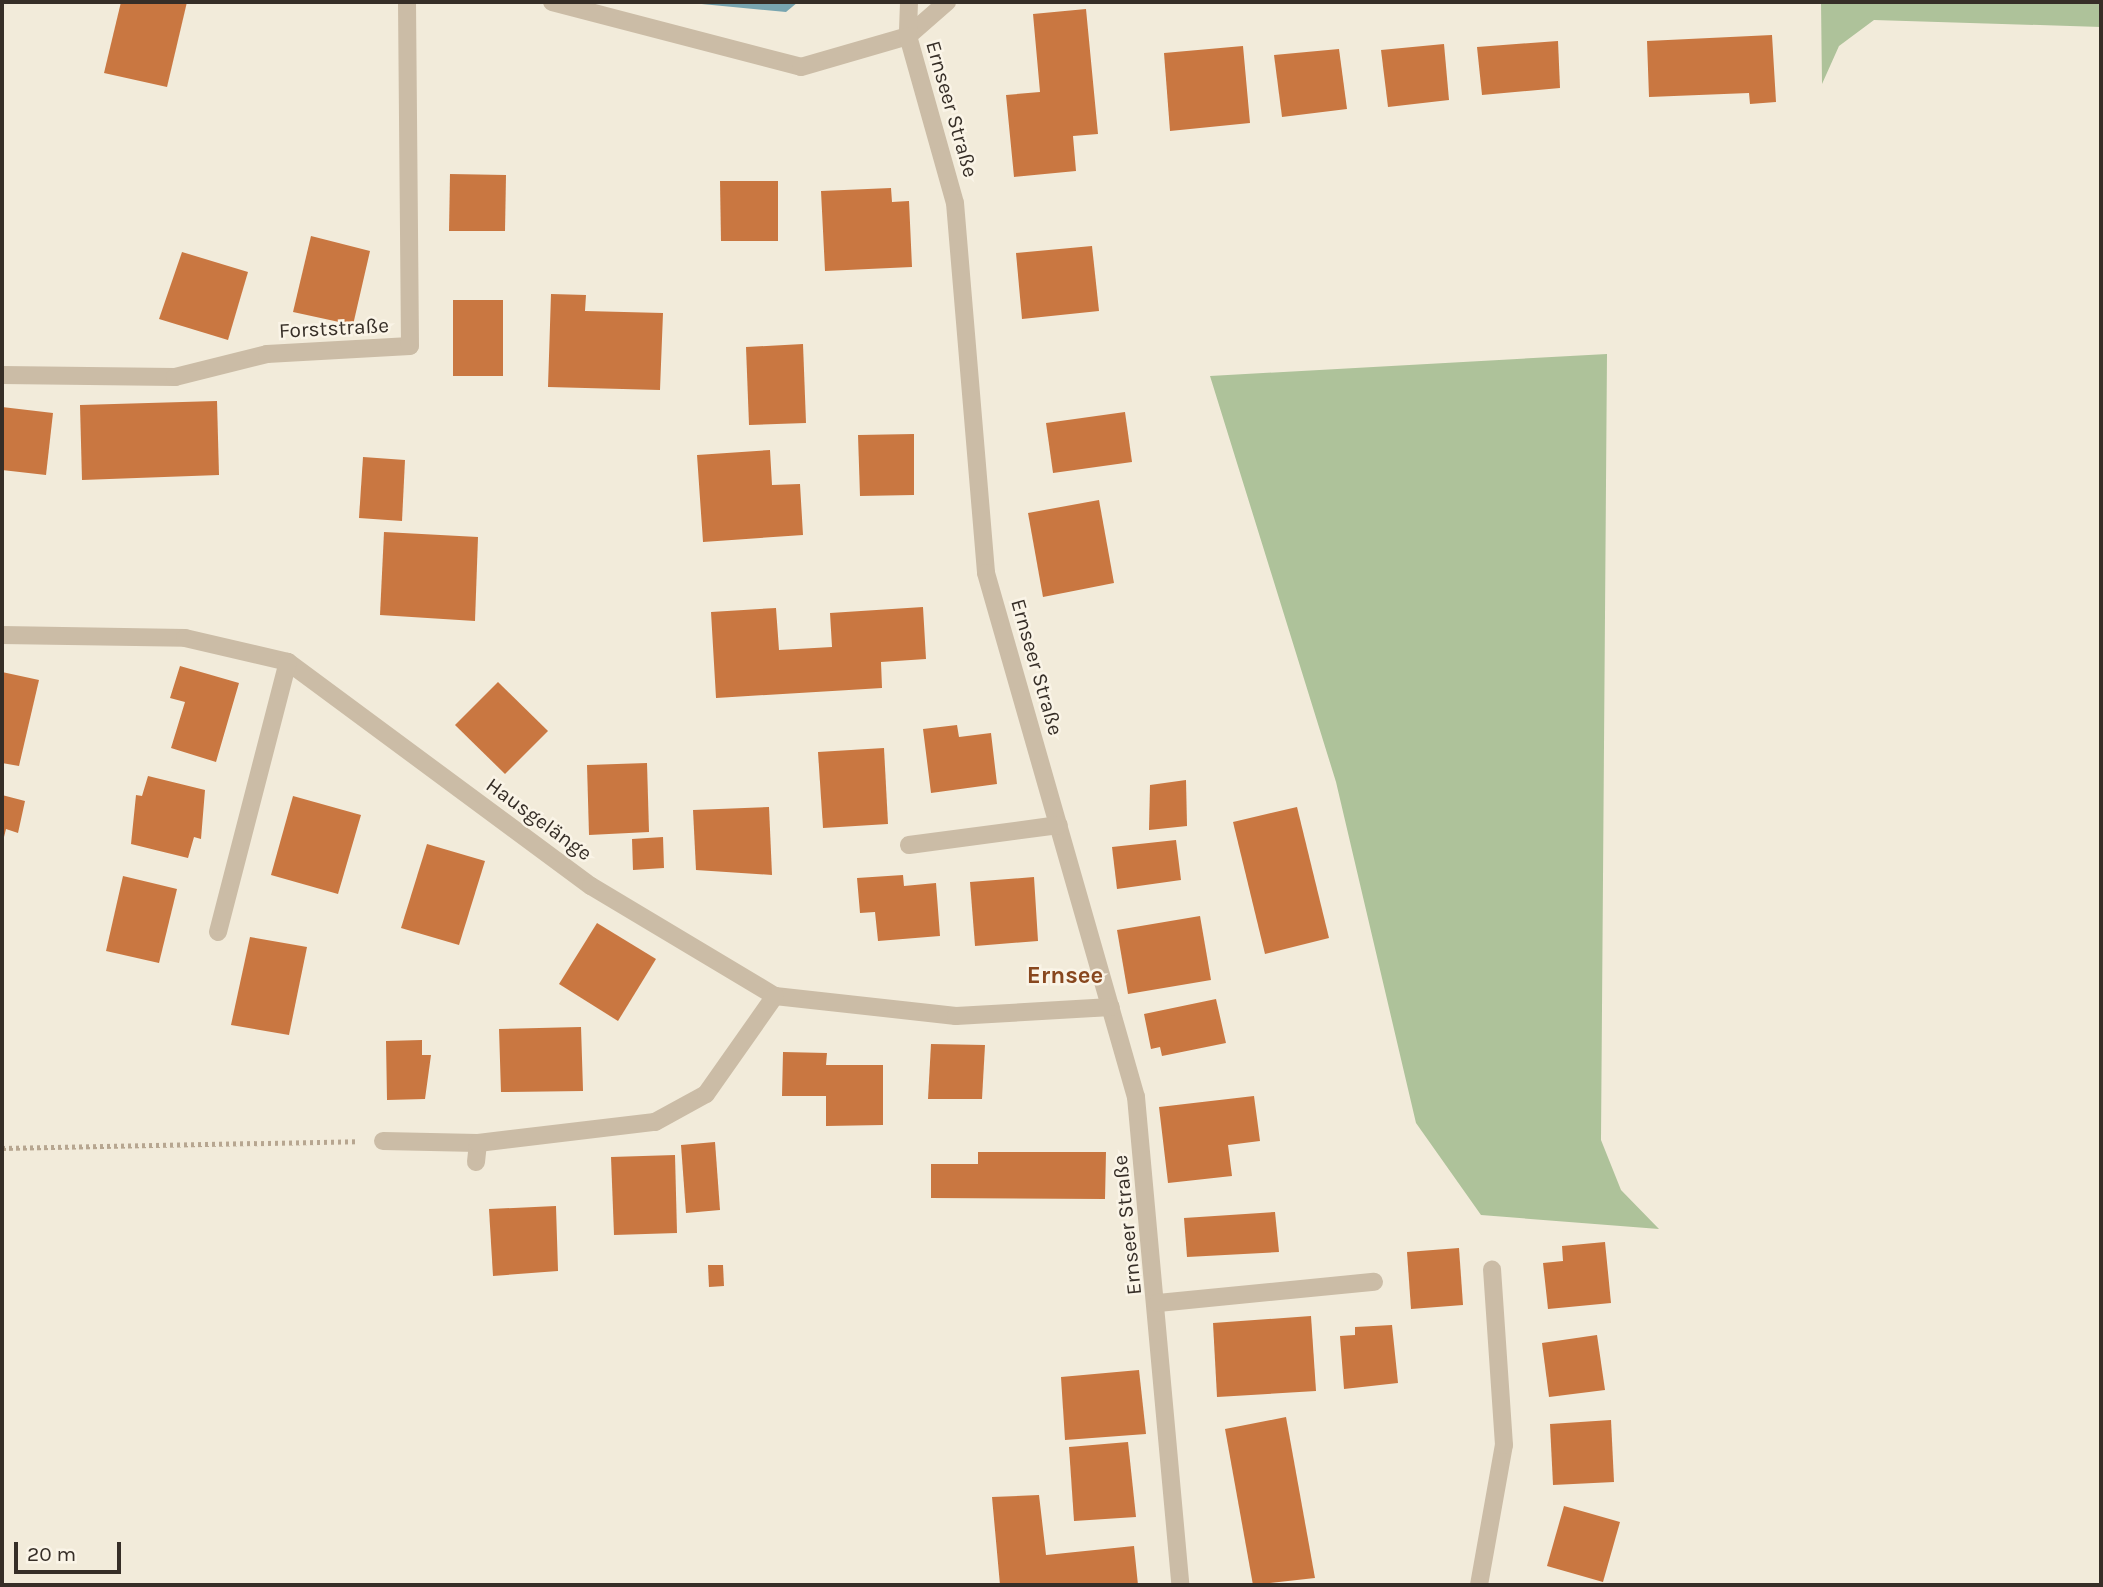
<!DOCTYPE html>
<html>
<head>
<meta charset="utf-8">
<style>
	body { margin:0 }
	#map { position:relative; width:2103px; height:1587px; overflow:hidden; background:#f2ebda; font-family:Karla,sans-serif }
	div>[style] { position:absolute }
	.green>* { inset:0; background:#aec29a }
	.water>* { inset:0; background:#78a5b0 }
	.building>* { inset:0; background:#c97741 }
	.path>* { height:4.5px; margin-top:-2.25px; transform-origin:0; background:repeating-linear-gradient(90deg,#b7a690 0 3.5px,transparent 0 7px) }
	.minor>* { height:18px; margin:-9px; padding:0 9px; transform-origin:9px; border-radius:9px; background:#cbbca6 }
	span { translate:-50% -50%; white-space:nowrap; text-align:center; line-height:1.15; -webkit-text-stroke:5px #faf4e7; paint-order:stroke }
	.street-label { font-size:21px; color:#362e27 }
	.quarter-label { font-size:24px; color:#88471e; font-weight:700 }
	.frame { position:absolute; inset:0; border:4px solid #362e27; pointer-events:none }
	.scale { position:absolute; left:14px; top:1542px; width:107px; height:32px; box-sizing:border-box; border:4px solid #362e27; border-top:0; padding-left:9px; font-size:21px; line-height:24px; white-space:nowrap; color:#362e27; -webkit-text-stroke:5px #faf4e7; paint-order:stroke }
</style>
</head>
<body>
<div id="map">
	<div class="green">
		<div style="clip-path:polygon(1821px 2px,2101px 2px,2101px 27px,1874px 20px,1839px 46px,1822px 84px)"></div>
		<div style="clip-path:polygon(1607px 354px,1601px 1140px,1621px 1190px,1659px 1229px,1481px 1215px,1416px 1123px,1336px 782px,1210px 376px)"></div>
	</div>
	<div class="water">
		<div style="clip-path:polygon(681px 2px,798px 2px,786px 12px)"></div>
	</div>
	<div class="building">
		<div style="clip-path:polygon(121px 2px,187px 2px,167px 87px,104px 73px)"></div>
		<div style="clip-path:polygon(1086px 9px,1098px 134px,1073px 136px,1076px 171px,1014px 177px,1006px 95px,1040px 92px,1033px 14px)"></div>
		<div style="clip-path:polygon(1772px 35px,1776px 102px,1750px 104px,1749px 93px,1649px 97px,1647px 41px)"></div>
		<div style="clip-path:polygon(1558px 41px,1560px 88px,1482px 95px,1477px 47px)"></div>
		<div style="clip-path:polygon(1444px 44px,1449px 100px,1388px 107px,1381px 50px)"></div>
		<div style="clip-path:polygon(1243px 46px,1250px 123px,1170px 131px,1164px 53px)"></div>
		<div style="clip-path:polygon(1339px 49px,1347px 109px,1282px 117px,1274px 55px)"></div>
		<div style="clip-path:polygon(450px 174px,506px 175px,505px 231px,449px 231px)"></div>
		<div style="clip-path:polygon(720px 181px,778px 181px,778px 241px,721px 241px)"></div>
		<div style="clip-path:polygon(891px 188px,892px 202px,909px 201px,912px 267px,825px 271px,821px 191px)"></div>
		<div style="clip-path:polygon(311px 236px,370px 251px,353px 325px,293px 312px)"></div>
		<div style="clip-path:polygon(1092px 246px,1099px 311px,1022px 319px,1016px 253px)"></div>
		<div style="clip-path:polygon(182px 252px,248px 272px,228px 340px,159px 319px)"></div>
		<div style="clip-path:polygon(551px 294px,586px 295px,585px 311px,663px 313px,660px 390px,548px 387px)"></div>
		<div style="clip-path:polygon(453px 300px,503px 300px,503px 376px,453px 376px)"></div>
		<div style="clip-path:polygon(803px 344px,806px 423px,749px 425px,746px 347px)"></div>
		<div style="clip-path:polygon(217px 401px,219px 475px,82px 480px,80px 405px)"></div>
		<div style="clip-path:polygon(2px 407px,53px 413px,46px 475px,2px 470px)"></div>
		<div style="clip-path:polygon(1125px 412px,1132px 462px,1053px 473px,1046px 423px)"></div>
		<div style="clip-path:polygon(914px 434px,914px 495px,860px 496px,858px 435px)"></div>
		<div style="clip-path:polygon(770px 450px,772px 485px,800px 484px,803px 535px,703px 542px,697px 455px)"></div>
		<div style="clip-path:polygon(363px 457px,405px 460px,402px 521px,359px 518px)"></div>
		<div style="clip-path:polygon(1099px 500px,1114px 583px,1043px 597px,1028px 513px)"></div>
		<div style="clip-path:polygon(384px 532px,478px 537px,475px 621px,380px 615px)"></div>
		<div style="clip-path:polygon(923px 607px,926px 659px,881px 662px,882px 688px,716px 698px,711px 612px,776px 608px,779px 650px,832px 647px,830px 613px)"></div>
		<div style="clip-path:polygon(180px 666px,239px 683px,216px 762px,171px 748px,185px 702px,170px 698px)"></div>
		<div style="clip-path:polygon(2px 672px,39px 680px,19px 766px,2px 763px)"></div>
		<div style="clip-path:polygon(498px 682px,548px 731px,505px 774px,455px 725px)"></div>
		<div style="clip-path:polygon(957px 725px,959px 737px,991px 733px,997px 784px,931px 793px,923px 729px)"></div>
		<div style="clip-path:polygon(884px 748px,888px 824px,823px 828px,818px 752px)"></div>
		<div style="clip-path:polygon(647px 763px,649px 832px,589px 835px,587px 765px)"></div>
		<div style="clip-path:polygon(148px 776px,205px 790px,201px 839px,194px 837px,188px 858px,131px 844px,136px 795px,142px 796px)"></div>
		<div style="clip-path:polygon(1186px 780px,1187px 826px,1149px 830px,1150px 785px)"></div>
		<div style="clip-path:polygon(2px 795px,25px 801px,18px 833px,6px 829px,3px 841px)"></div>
		<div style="clip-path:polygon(293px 796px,361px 815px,338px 894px,271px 875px)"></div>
		<div style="clip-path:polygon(769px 807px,772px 875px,696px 870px,693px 810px)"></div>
		<div style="clip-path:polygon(1297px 807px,1329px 938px,1265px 954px,1233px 822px)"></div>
		<div style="clip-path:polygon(663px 837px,664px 868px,633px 870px,632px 839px)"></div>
		<div style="clip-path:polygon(1176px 840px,1181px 880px,1117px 889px,1112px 847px)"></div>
		<div style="clip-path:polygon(427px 844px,485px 861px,459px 945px,401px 928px)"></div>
		<div style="clip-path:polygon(903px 875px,904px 886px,936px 883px,940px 936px,878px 941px,875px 912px,860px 913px,857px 878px)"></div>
		<div style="clip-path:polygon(123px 876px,177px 889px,159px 963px,106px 951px)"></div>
		<div style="clip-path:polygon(1034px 877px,1038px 941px,975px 946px,970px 882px)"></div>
		<div style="clip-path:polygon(1200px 916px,1211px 980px,1128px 994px,1117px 930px)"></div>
		<div style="clip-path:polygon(597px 923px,656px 959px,618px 1021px,559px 984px)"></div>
		<div style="clip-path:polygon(250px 937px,307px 947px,289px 1035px,231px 1025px)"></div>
		<div style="clip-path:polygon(1216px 999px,1226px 1043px,1162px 1056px,1160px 1047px,1151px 1049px,1144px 1014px)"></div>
		<div style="clip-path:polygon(581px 1027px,583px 1091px,501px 1092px,499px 1029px)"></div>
		<div style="clip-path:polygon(422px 1040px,422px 1055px,431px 1055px,425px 1099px,387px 1100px,386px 1041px)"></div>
		<div style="clip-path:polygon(931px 1044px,985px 1045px,982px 1099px,928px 1099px)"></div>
		<div style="clip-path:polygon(783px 1052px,827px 1053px,826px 1065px,883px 1065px,883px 1125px,826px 1126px,826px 1096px,782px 1096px)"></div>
		<div style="clip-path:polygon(1254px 1096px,1260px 1141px,1228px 1145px,1232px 1176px,1168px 1183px,1159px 1107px)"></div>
		<div style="clip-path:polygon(715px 1142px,720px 1210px,686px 1213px,681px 1145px)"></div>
		<div style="clip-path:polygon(978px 1152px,1106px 1152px,1105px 1199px,931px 1198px,931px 1164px,978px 1164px)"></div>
		<div style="clip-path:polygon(675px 1155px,677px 1233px,614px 1235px,611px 1157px)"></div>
		<div style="clip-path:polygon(556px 1206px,558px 1271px,493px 1276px,489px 1209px)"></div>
		<div style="clip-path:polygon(1275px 1212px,1279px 1252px,1187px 1257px,1184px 1218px)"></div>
		<div style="clip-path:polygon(1605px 1242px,1611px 1303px,1548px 1309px,1543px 1263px,1563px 1261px,1562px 1246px)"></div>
		<div style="clip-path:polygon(1459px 1248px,1463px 1305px,1411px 1309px,1407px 1252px)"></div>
		<div style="clip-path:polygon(708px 1265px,723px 1265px,724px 1286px,709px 1287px)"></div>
		<div style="clip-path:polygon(1311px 1316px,1316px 1391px,1217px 1397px,1213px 1323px)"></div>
		<div style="clip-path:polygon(1392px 1325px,1398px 1383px,1344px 1389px,1340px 1336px,1355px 1335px,1355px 1327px)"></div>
		<div style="clip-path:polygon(1597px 1335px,1605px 1390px,1549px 1397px,1542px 1343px)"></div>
		<div style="clip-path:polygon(1139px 1370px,1146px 1434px,1065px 1440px,1061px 1377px)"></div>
		<div style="clip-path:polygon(1286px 1417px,1315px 1578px,1253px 1585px,1225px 1429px)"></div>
		<div style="clip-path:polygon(1611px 1420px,1614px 1482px,1553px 1485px,1550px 1424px)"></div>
		<div style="clip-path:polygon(1128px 1442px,1136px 1517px,1074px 1521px,1069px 1447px)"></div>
		<div style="clip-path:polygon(1039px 1495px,1046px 1555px,1134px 1546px,1138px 1585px,1000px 1585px,992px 1497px)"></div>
		<div style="clip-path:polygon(1564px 1506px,1620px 1522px,1603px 1582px,1547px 1566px)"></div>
	</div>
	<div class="path">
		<div style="left:2px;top:1148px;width:356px;rotate:-1.1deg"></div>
	</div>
	<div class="minor">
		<div style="left:552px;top:2px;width:257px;rotate:14.6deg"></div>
		<div style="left:801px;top:67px;width:111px;rotate:-16.2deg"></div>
		<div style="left:908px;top:36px;width:52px;rotate:-41.1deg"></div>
		<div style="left:909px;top:2px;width:34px;rotate:92deg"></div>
		<div style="left:908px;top:36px;width:173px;rotate:74.3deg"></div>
		<div style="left:955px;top:203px;width:371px;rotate:85.2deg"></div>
		<div style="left:986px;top:573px;width:545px;rotate:74.03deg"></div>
		<div style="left:1136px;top:1097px;width:490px;rotate:84.8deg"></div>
		<div style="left:2px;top:375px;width:173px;rotate:0.7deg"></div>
		<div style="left:175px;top:377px;width:95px;rotate:-14deg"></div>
		<div style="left:267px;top:354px;width:143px;rotate:-3.2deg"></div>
		<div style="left:410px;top:346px;width:344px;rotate:-90.5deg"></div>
		<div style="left:2px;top:635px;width:183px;rotate:0.9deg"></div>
		<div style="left:185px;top:638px;width:106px;rotate:13.1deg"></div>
		<div style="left:288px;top:662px;width:377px;rotate:36.5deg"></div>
		<div style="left:591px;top:886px;width:214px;rotate:30.9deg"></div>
		<div style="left:775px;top:996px;width:182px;rotate:6.3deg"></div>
		<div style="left:956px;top:1016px;width:155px;rotate:-3.3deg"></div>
		<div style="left:909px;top:845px;width:151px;rotate:-7.6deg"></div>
		<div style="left:218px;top:932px;width:279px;rotate:-75.5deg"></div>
		<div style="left:383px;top:1141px;width:95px;rotate:1.2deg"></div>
		<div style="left:476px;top:1162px;width:19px;rotate:-84deg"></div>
		<div style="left:478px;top:1143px;width:178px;rotate:-6.8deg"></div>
		<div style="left:655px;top:1122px;width:58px;rotate:-28.8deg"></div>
		<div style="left:706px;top:1094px;width:120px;rotate:-54.9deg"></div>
		<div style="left:1158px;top:1303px;width:217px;rotate:-5.6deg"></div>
		<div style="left:1479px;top:1585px;width:142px;rotate:-79.9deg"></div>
		<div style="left:1504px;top:1445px;width:176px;rotate:-93.9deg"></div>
	</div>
	<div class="street-label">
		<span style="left:952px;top:109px;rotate:74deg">Ernseer Straße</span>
		<span style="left:334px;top:328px;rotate:-3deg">Forststraße</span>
		<span style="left:1037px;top:667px;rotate:74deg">Ernseer Straße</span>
		<span style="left:539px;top:819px;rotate:36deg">Hausgelänge</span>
		<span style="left:1127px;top:1225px;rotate:-96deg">Ernseer Straße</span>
	</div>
	<div class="quarter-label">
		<span style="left:1065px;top:976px">Ernsee</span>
	</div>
	<div class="frame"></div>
	<div class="scale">20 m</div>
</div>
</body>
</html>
